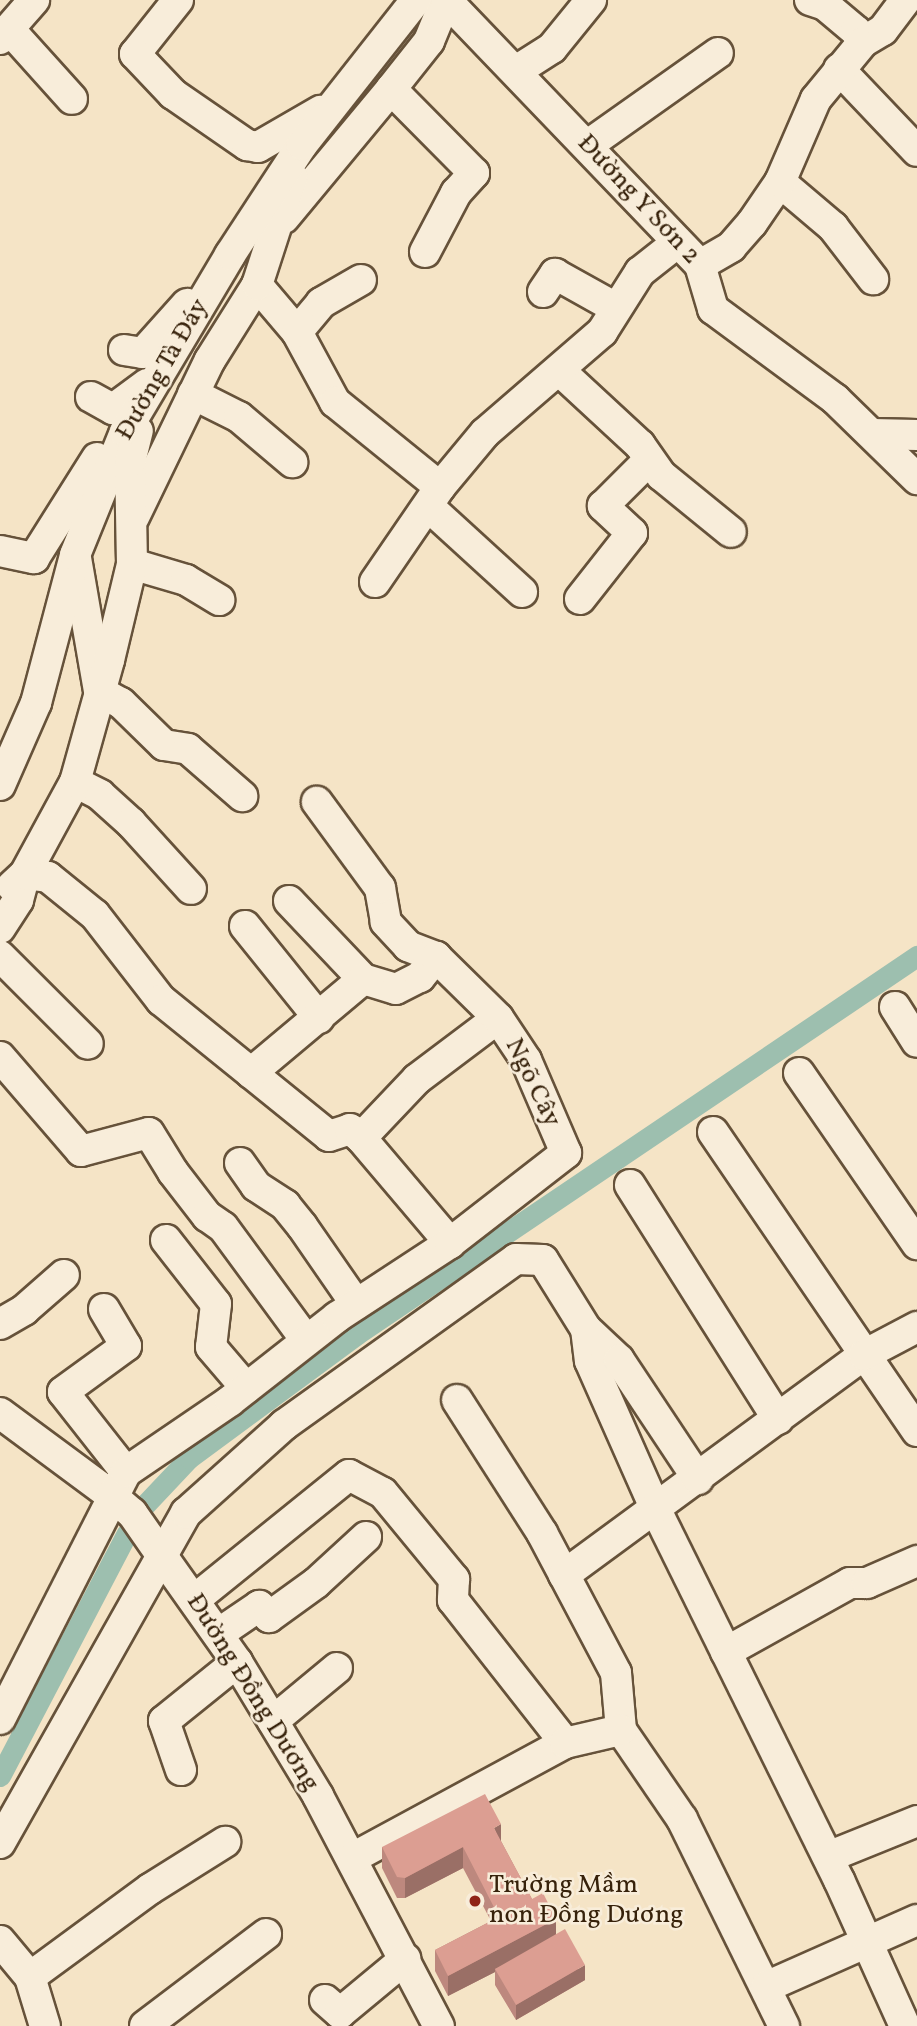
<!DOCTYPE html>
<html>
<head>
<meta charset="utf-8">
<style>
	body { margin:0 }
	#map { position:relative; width:917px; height:2026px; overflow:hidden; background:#f5e4c6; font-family:Vollkorn,serif }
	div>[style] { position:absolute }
	.canal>* { height:21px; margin:-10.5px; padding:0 10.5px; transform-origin:10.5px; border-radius:10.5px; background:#9dbfaf }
	.roads { filter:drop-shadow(2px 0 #66523a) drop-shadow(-2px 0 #66523a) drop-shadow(0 2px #66523a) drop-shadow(0 -2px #66523a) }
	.minor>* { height:30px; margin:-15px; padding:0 15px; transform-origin:15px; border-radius:15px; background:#f8edda }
	.wall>* { inset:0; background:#bd887e }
	.shaded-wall>* { inset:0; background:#9a6f66 }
	.building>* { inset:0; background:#dc9e92 }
	.dots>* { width:19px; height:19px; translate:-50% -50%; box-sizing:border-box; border:4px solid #f8edda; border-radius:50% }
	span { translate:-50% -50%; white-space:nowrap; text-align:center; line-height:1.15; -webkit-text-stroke:5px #f8edda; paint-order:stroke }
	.street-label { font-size:26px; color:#37220b }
	.poi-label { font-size:26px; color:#37220b }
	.left { translate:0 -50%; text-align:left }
</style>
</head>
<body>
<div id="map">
	<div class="canal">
		<div style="left:140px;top:1510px;width:71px;rotate:-46.7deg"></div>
		<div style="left:189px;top:1458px;width:209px;rotate:-36.4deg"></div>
		<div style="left:357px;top:1334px;width:676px;rotate:-34.02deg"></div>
		<div style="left:0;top:1776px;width:274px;rotate:-62.4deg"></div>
	</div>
	<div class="roads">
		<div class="minor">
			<div style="left:178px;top:0;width:69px;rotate:128.5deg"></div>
			<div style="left:135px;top:54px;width:55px;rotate:46.5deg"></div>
			<div style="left:173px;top:94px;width:90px;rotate:34.6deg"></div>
			<div style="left:247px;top:145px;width:11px;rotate:10deg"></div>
			<div style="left:258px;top:147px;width:72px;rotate:-30.1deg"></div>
			<div style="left:810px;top:0;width:16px;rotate:18deg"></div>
			<div style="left:825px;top:5px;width:40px;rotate:40deg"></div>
			<div style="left:856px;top:31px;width:13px;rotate:58deg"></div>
			<div style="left:9px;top:29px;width:94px;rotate:48deg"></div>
			<div style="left:0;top:39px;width:52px;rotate:-48.9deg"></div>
			<div style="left:839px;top:69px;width:113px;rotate:46.4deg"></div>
			<div style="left:516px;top:71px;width:43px;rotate:-32.6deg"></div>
			<div style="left:552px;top:48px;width:62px;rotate:-50.9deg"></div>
			<div style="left:588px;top:145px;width:159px;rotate:-35.3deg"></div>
			<div style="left:780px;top:182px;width:70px;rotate:40.3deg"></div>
			<div style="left:833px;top:227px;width:66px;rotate:52.4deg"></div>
			<div style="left:284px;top:218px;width:168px;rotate:-50.3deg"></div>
			<div style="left:425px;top:252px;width:67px;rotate:-62.3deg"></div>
			<div style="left:456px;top:193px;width:27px;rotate:-48deg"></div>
			<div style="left:474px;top:173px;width:118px;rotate:-134.7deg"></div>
			<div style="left:391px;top:89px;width:61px;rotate:-51.6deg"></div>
			<div style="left:429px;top:41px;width:44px;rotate:-67.5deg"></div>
			<div style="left:446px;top:0;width:367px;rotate:46.2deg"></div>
			<div style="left:700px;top:265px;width:46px;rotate:73.5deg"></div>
			<div style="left:713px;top:309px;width:152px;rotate:36.4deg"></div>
			<div style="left:835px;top:399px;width:115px;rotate:44.3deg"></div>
			<div style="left:700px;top:265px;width:36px;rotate:-30deg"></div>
			<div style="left:731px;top:247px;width:32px;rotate:-49deg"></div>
			<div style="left:752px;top:223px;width:50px;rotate:-55.7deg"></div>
			<div style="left:780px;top:182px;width:90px;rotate:-66.6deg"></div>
			<div style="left:816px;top:99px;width:74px;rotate:-50.5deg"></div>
			<div style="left:863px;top:42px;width:23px;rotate:-31deg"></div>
			<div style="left:883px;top:30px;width:38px;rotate:-53deg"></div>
			<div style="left:257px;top:285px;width:62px;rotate:49.6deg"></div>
			<div style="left:297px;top:332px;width:80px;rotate:61.5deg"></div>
			<div style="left:335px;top:402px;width:135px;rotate:39deg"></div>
			<div style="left:543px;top:292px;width:22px;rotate:-56deg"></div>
			<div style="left:555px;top:274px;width:68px;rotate:29.2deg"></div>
			<div style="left:297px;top:332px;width:38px;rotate:-50deg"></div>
			<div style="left:321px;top:303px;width:46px;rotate:-29.9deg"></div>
			<div style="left:124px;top:350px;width:19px;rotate:9deg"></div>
			<div style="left:143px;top:353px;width:66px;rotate:-48.1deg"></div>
			<div style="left:560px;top:371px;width:109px;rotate:42.8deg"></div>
			<div style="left:640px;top:445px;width:37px;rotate:55deg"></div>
			<div style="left:661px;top:475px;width:90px;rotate:39.2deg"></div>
			<div style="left:193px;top:394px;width:51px;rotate:26.6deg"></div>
			<div style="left:239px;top:417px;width:70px;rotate:40.3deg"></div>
			<div style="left:91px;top:397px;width:25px;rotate:29deg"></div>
			<div style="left:113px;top:409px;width:42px;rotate:-36.3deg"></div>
			<div style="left:872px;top:434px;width:45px;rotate:1.3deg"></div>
			<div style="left:429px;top:507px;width:126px;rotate:42.4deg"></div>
			<div style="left:134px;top:517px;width:174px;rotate:-64.2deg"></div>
			<div style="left:210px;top:360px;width:89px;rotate:-57.9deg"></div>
			<div style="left:257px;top:285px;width:114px;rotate:-72deg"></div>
			<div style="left:0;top:551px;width:35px;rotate:12deg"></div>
			<div style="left:34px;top:558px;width:118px;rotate:-57.8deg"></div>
			<div style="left:76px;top:558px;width:135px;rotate:80.2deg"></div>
			<div style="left:99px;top:691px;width:25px;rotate:29deg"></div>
			<div style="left:121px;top:703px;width:60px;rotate:44.3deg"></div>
			<div style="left:164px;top:745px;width:24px;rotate:9deg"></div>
			<div style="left:188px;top:749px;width:72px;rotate:41deg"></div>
			<div style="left:132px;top:564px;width:56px;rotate:16.5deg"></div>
			<div style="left:186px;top:580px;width:39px;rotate:31deg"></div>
			<div style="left:375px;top:582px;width:115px;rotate:-55.6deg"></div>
			<div style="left:440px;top:487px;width:70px;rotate:-50.2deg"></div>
			<div style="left:485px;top:433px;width:155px;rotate:-40.8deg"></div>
			<div style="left:602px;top:332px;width:71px;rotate:-57.7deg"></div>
			<div style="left:640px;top:272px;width:48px;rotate:-38.3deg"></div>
			<div style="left:580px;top:599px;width:84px;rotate:-51.8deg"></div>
			<div style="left:632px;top:533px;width:40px;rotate:-137deg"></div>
			<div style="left:603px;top:506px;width:65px;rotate:-45deg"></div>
			<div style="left:75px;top:782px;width:28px;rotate:27deg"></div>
			<div style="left:100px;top:795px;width:42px;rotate:42.1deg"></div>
			<div style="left:131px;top:823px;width:89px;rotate:47.7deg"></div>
			<div style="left:0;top:785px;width:90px;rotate:-66.3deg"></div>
			<div style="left:36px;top:703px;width:153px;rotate:-75.2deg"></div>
			<div style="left:75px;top:555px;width:133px;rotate:-67.9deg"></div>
			<div style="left:125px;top:432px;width:206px;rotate:-59.3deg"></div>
			<div style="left:230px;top:255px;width:131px;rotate:-56.8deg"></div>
			<div style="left:302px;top:145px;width:184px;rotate:-51.8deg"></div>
			<div style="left:12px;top:886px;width:18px;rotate:-43deg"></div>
			<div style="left:25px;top:874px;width:105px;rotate:-61.5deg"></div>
			<div style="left:75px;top:782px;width:127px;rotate:-74.4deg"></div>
			<div style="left:109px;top:660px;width:99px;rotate:-76.5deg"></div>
			<div style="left:132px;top:564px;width:102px;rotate:-91.1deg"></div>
			<div style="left:130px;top:462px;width:32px;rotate:-76deg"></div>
			<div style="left:289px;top:901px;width:108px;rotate:46.5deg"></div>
			<div style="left:245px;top:926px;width:118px;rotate:51.2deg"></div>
			<div style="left:0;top:928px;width:33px;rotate:-57deg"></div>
			<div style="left:18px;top:900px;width:27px;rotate:-75deg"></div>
			<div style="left:25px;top:874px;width:23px;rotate:7deg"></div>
			<div style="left:48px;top:877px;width:60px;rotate:39deg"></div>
			<div style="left:95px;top:915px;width:108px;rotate:52.2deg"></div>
			<div style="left:161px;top:1000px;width:216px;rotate:39deg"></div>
			<div style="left:329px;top:1136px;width:22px;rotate:-18deg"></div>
			<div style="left:350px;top:1129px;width:14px;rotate:39deg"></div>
			<div style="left:361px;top:1138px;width:138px;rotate:49.7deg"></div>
			<div style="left:0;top:956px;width:124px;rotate:45deg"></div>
			<div style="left:895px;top:1007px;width:41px;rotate:57.8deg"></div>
			<div style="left:0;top:1057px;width:124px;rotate:49.2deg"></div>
			<div style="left:81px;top:1151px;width:70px;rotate:-14.8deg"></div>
			<div style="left:149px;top:1133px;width:46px;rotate:58.4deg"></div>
			<div style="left:173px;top:1172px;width:56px;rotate:52.3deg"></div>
			<div style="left:207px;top:1216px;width:19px;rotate:35deg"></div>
			<div style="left:223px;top:1227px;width:140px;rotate:53.7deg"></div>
			<div style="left:251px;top:1073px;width:146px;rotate:-40deg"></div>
			<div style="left:363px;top:979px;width:34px;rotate:17deg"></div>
			<div style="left:396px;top:989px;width:27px;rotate:-27deg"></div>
			<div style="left:420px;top:977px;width:26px;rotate:-51deg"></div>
			<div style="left:436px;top:957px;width:30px;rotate:-159deg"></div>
			<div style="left:408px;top:946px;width:33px;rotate:-133deg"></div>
			<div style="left:386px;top:922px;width:35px;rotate:-100deg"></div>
			<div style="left:380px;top:888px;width:107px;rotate:-126.2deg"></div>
			<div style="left:799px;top:1073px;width:208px;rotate:55.4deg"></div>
			<div style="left:713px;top:1132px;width:362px;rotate:55.7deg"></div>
			<div style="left:361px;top:1138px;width:81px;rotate:-46.5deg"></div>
			<div style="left:417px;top:1079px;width:101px;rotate:-37deg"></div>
			<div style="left:240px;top:1163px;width:28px;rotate:55deg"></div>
			<div style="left:256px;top:1186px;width:35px;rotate:33deg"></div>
			<div style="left:285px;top:1205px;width:27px;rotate:51deg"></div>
			<div style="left:302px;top:1226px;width:95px;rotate:55.3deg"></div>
			<div style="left:630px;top:1185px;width:277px;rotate:57.7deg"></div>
			<div style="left:166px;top:1240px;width:81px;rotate:52deg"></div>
			<div style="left:216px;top:1304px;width:43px;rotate:96.6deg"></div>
			<div style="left:211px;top:1347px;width:54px;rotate:49.5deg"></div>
			<div style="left:104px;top:1309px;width:43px;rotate:59.3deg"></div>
			<div style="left:126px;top:1346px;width:78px;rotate:143.9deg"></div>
			<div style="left:63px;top:1392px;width:102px;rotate:51.8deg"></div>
			<div style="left:0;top:1324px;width:28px;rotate:-30deg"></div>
			<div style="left:24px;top:1310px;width:53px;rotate:-41.2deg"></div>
			<div style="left:586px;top:1329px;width:32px;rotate:83deg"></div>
			<div style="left:590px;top:1361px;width:163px;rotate:66.1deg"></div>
			<div style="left:656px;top:1510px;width:413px;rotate:63.7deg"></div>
			<div style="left:839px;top:1880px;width:160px;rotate:65.7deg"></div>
			<div style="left:457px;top:1400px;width:158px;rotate:57.4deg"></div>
			<div style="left:542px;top:1533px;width:158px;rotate:62.1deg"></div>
			<div style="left:616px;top:1673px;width:57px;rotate:85deg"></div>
			<div style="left:621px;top:1730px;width:108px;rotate:55.6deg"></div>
			<div style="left:682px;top:1819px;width:231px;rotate:63.8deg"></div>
			<div style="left:0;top:1413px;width:138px;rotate:36.5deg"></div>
			<div style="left:111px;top:1495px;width:28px;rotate:41deg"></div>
			<div style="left:132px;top:1513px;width:52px;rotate:55.1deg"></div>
			<div style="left:162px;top:1556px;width:130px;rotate:54.7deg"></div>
			<div style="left:237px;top:1662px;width:157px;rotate:58.8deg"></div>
			<div style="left:318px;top:1796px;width:260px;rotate:62.3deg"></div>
			<div style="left:564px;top:1575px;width:372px;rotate:-36.3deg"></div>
			<div style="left:864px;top:1355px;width:60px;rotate:-27.8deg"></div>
			<div style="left:194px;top:1600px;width:199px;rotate:-38.9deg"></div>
			<div style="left:349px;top:1475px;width:38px;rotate:28deg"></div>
			<div style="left:383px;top:1493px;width:112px;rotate:50.5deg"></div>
			<div style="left:454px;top:1579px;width:21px;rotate:93deg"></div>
			<div style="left:453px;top:1600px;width:182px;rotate:51.9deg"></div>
			<div style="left:565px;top:1743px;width:242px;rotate:151.6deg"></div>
			<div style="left:218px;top:1634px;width:50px;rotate:-34.3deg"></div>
			<div style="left:259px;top:1606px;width:15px;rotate:48deg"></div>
			<div style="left:269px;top:1617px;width:58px;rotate:-35.9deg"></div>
			<div style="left:316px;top:1583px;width:68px;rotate:-42.6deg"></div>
			<div style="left:726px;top:1652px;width:142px;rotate:-29.1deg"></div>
			<div style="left:850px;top:1583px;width:17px"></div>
			<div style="left:867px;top:1583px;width:55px;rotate:-23.7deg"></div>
			<div style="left:0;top:1719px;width:277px;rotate:-63deg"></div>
			<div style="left:126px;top:1472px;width:126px;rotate:-34.3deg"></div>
			<div style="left:230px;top:1401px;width:136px;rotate:-38.1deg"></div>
			<div style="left:337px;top:1317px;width:135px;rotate:-33.2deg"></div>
			<div style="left:450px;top:1243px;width:147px;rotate:-37.8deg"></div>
			<div style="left:566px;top:1153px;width:101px;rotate:-113.3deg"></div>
			<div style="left:526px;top:1060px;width:50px;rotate:-123.7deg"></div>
			<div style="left:498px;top:1018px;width:87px;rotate:-135.5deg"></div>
			<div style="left:273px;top:1721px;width:83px;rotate:-39.6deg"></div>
			<div style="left:565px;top:1743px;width:57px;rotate:-13.1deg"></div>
			<div style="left:181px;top:1770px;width:52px;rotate:-109.1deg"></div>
			<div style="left:164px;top:1721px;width:94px;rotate:-38.9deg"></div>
			<div style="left:0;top:1843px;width:379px;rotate:-60.6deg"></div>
			<div style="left:186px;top:1513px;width:132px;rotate:-41.9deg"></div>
			<div style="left:284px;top:1425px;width:285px;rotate:-35.6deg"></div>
			<div style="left:516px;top:1259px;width:27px;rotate:2deg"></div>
			<div style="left:543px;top:1260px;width:81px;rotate:58.1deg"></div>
			<div style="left:586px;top:1329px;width:45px;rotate:43.2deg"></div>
			<div style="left:619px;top:1360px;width:143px;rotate:56.4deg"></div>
			<div style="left:828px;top:1857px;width:96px;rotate:-22deg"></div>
			<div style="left:0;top:1941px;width:47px;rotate:50.2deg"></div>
			<div style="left:30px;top:1977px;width:51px;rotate:73deg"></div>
			<div style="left:30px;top:1977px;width:149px;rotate:-36.3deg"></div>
			<div style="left:150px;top:1889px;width:89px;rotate:-32.1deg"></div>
			<div style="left:766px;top:1987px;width:165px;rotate:-23.9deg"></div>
			<div style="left:325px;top:2000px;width:20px;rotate:41deg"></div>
			<div style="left:340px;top:2013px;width:85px;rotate:-39.7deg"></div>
			<div style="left:145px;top:2026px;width:152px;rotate:-37.2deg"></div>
		</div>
	</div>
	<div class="wall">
		<div style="clip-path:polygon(501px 1841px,532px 1899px,556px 1934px,585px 1980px,516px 2020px,495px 1985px,495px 1972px,448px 1996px,435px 1971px,435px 1950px,491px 1921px,463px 1868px,405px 1898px,397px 1898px,382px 1868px,382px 1847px)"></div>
	</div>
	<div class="shaded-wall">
		<div style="clip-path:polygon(501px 1824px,501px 1845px,494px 1828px)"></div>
		<div style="clip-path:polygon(463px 1847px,463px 1868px,405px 1898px,405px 1878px)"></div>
		<div style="clip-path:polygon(556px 1919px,556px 1940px,495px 1969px,495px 1972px,448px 1996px,448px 1976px)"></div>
		<div style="clip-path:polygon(585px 1965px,585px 1980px,516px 2020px,516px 2005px)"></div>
	</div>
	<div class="building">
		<div style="clip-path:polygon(485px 1794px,501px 1824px,494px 1828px,532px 1899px,543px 1893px,556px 1919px,448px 1976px,435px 1950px,499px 1917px,463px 1847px,405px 1878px,397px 1877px,382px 1847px)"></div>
		<div style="clip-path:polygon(565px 1929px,585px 1965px,516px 2005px,495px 1969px)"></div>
	</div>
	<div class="dots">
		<div style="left:475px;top:1901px;background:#8f2418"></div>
	</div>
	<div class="street-label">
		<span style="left:638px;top:200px;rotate:47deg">Đường Y Sơn 2</span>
		<span style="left:163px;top:370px;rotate:-60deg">Đường Tà Đáy</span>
		<span style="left:532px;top:1083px;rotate:64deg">Ngõ Cây</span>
		<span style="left:252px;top:1693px;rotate:58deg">Đường Đồng Dương</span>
	</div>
	<div class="poi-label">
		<span class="left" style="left:489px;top:1901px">Trường Mầm<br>non Đồng Dương</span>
	</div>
</div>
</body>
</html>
